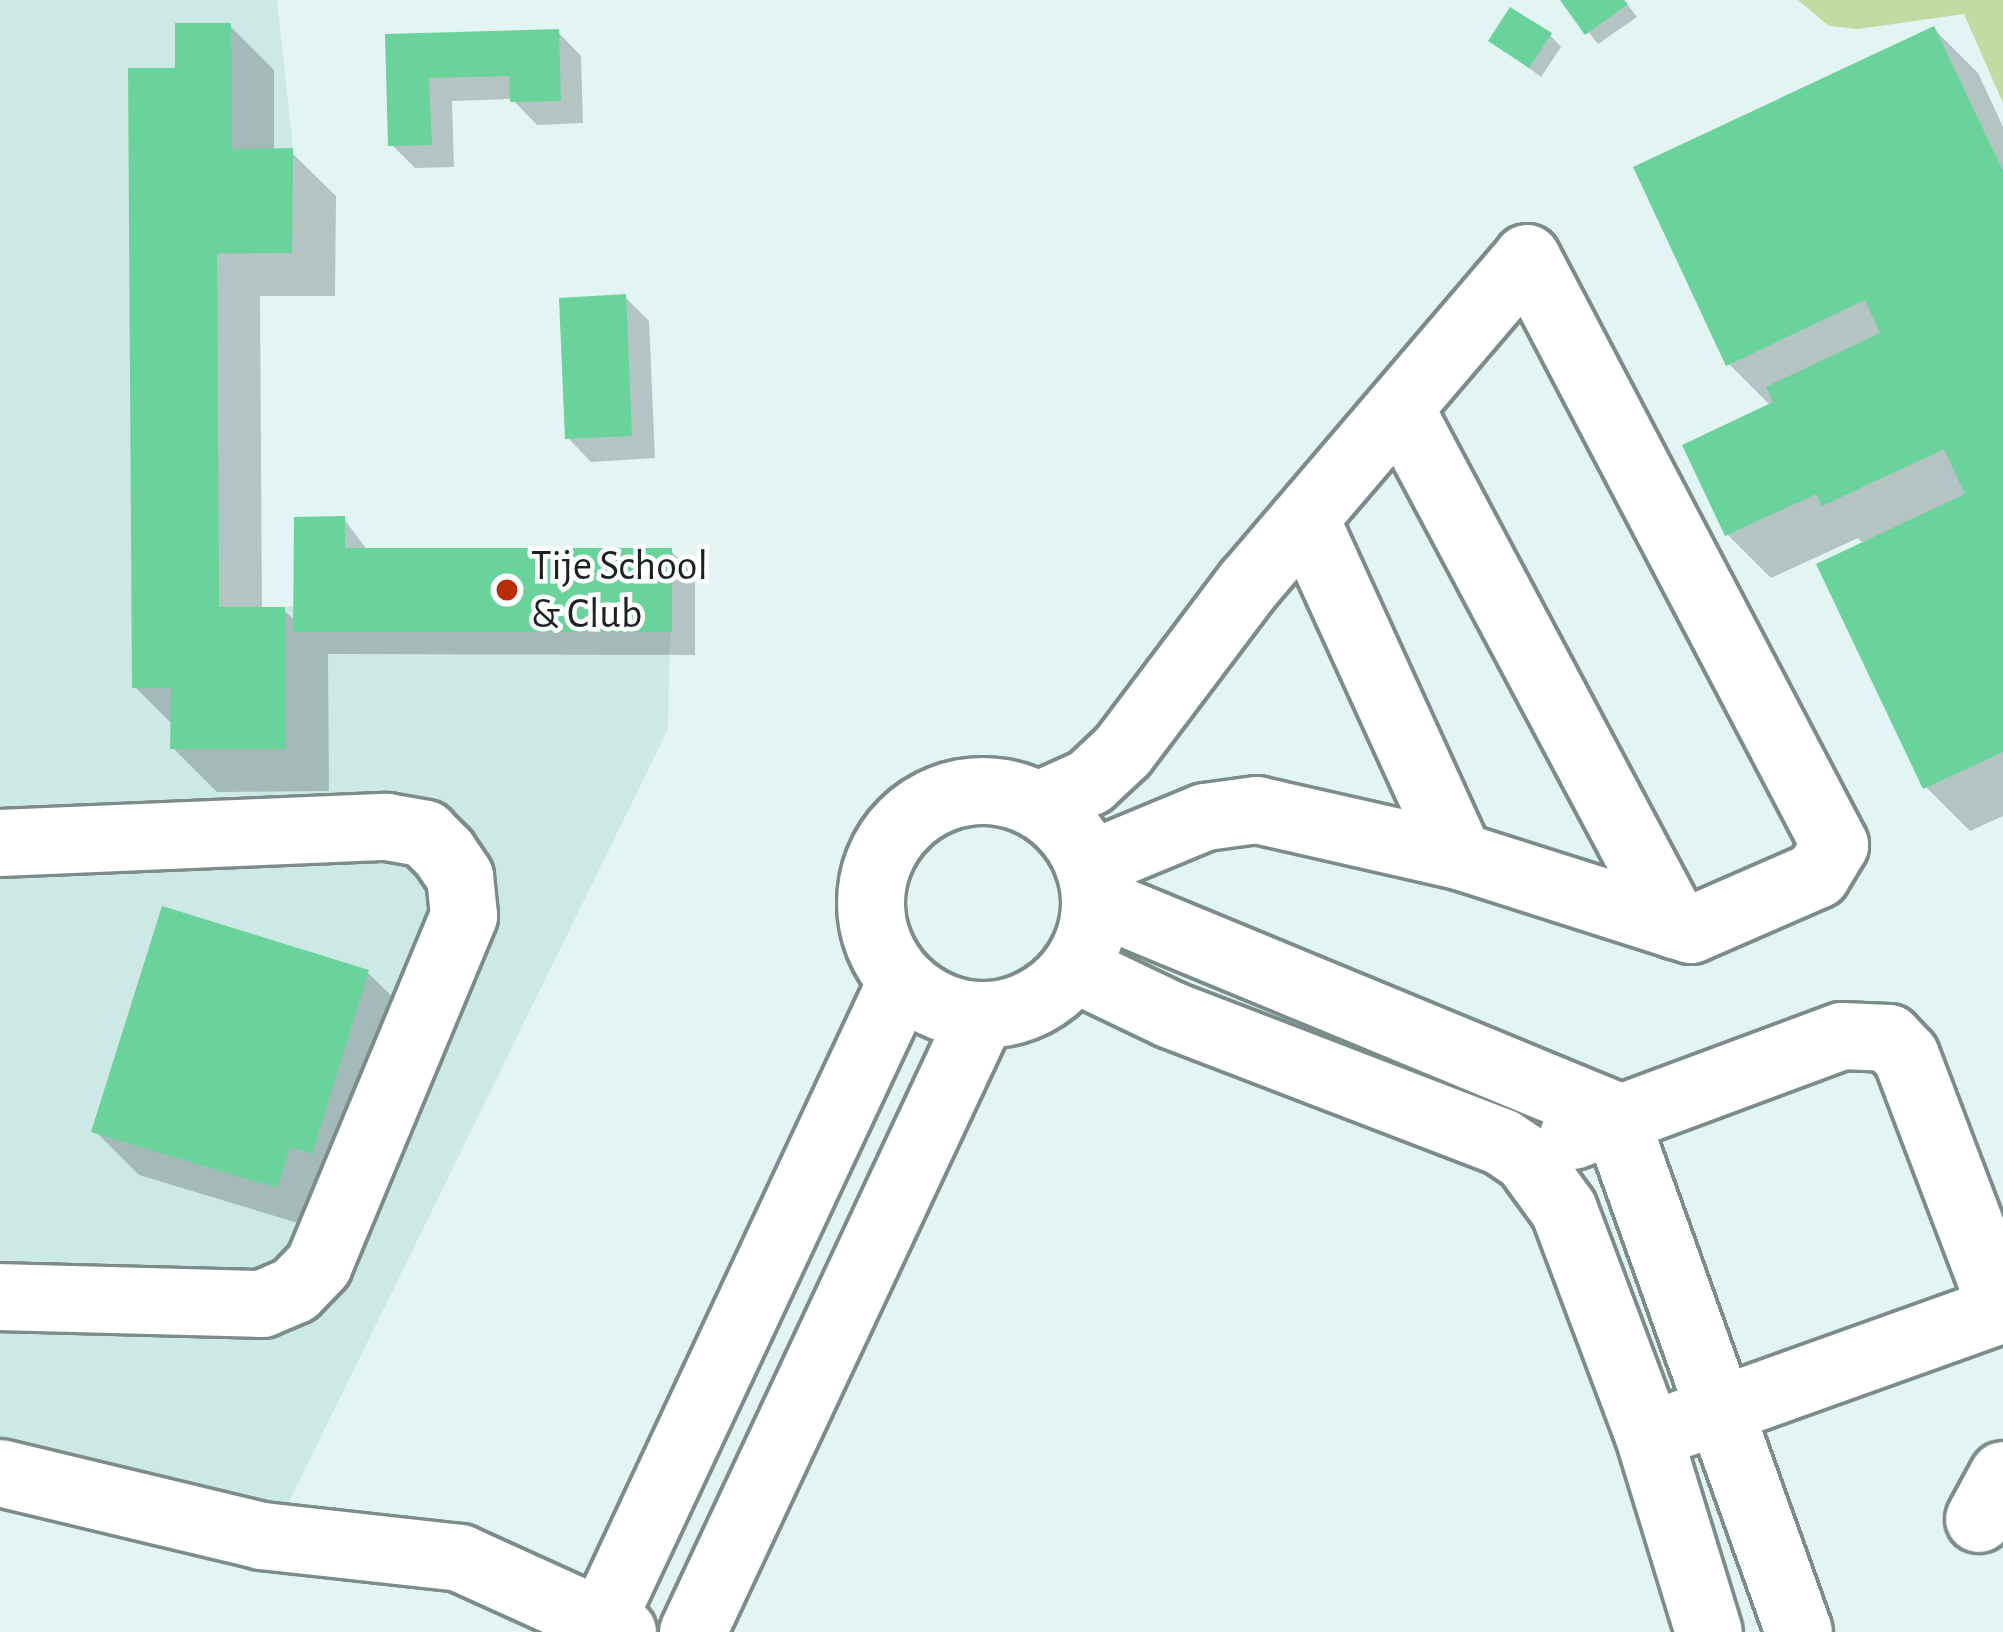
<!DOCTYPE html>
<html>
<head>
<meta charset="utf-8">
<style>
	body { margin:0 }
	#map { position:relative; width:2003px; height:1632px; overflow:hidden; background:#e2f5f3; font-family:"Alegreya Sans",sans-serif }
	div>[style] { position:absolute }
	.built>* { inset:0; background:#cde9e6 }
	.green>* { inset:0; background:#c1dba2 }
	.shadow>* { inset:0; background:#0003 }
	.building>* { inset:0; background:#6ad39c }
	.roads { filter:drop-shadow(3px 0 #7b8c8a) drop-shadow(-3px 0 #7b8c8a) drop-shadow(0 3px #7b8c8a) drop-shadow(0 -3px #7b8c8a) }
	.minor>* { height:66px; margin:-33px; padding:0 33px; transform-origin:33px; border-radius:33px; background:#fff }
	.minor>.ring { margin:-33px; padding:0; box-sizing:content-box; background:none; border:66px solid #fff; border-radius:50% }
	.dots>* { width:33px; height:33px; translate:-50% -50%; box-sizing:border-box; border:6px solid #fff; border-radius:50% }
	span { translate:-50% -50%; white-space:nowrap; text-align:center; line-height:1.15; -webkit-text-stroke:9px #fff; paint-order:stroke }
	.poi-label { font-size:42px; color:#1c2222 }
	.left { translate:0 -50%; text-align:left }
</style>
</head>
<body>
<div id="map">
	<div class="built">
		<div style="clip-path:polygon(0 0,277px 0,293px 148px,292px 253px,217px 254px,219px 607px,285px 607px,672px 548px,668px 729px,263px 1555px,0 1494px)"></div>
	</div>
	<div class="green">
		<div style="clip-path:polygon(1798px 0,2003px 0,2003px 103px,1964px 14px,1858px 29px,1829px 26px)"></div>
	</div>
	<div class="shadow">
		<div style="clip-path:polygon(1564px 0,1624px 0,1637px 17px,1598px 44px)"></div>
		<div style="clip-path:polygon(230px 26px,274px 70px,274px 152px,291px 152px,336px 196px,335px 296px,260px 296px,262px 610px,284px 610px,296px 622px,344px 519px,368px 551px,671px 551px,695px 575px,695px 655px,328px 654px,329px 791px,217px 792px,173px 748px,173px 725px,135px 687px,178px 71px)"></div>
		<div style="clip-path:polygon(1934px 29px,1978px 73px,2003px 127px,2003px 816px,1970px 831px,1926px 787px,1864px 544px,1858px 538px,1771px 578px,1727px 534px,1771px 406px,1729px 364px)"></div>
		<div style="clip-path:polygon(558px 32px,581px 56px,583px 123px,537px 125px,512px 99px,452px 101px,454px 167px,415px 168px,391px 144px,388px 37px)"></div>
		<div style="clip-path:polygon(1550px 35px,1561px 47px,1541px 77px,1492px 40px)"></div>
		<div style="clip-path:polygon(625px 297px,649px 321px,655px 458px,591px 462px,568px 438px)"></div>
		<div style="clip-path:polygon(367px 972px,412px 1016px,321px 1230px,139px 1175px,95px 1131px)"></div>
	</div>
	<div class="building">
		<div style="clip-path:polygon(1560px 0,1624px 0,1628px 4px,1585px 35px)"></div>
		<div style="clip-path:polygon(1510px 7px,1552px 33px,1529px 68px,1488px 41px)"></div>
		<div style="clip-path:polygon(175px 23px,231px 23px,232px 149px,293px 148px,292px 253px,217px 253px,219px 607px,285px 607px,286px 749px,170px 749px,171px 688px,132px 688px,128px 68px,175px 68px)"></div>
		<div style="clip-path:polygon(1934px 26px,2003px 171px,2003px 752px,1923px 789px,1816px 564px,1965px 494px,1944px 449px,1822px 506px,1816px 494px,1725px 536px,1682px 445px,1773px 402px,1766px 387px,1880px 333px,1865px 300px,1726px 366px,1633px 167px)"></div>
		<div style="clip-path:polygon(559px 29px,561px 101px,510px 102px,509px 76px,429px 78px,432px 145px,388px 146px,385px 34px)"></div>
		<div style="clip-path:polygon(626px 294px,632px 436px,565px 439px,559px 298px)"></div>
		<div style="clip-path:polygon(345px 516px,345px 548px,672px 548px,672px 632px,293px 632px,294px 517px)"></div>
		<div style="clip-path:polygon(162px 906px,369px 970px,312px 1154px,290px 1147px,277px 1188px,91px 1132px)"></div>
	</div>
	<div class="roads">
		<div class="minor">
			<div style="left:1400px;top:408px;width:586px;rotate:61.99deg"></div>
			<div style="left:1307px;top:522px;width:367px;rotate:65.5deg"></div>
			<div class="ring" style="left:871px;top:791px;width:158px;height:158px"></div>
			<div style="left:1039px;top:805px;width:56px;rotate:-24.3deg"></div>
			<div style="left:1090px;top:782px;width:45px;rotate:-43.2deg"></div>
			<div style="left:1123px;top:751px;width:209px;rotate:-53deg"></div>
			<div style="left:1249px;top:584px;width:428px;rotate:-49.5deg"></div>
			<div style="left:1527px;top:258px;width:663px;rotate:62.31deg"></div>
			<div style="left:1835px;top:845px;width:35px;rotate:121deg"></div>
			<div style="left:1817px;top:875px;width:137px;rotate:156.4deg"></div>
			<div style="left:1691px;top:930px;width:244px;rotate:-162.3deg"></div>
			<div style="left:1459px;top:856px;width:207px;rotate:-167.2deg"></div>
			<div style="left:1257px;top:810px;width:52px;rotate:172.3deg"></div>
			<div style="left:1205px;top:817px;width:126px;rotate:157.5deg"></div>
			<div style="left:0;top:843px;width:387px;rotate:-2.4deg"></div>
			<div style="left:387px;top:827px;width:39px;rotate:10deg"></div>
			<div style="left:425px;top:834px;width:27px;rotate:45deg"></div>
			<div style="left:444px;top:853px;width:29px;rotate:56deg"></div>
			<div style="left:460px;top:877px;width:39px;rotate:84deg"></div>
			<div style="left:464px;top:916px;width:378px;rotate:112.6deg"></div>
			<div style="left:319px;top:1265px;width:35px;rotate:134deg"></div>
			<div style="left:295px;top:1290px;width:36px;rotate:157deg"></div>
			<div style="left:262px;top:1304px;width:262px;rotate:-178.5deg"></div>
			<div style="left:1096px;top:901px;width:560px;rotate:22.45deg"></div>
			<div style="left:1614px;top:1115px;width:549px;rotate:70.31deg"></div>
			<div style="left:1075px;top:969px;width:106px;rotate:25.6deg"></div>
			<div style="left:1171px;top:1015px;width:355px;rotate:21deg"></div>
			<div style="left:1502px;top:1142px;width:30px;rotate:34deg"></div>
			<div style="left:1527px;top:1159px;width:63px;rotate:54deg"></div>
			<div style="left:1564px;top:1210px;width:238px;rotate:69.4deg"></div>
			<div style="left:1648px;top:1433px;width:208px;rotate:73deg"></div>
			<div style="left:1573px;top:1136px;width:287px;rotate:-20.4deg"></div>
			<div style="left:1842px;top:1036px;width:47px;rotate:2.4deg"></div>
			<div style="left:1889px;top:1038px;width:25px;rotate:47deg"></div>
			<div style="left:1906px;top:1056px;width:273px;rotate:69.2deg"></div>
			<div style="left:1682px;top:1424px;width:339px;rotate:-19.7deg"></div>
			<div style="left:0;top:1473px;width:269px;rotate:13.5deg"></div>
			<div style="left:262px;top:1536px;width:199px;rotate:6.3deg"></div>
			<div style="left:460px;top:1558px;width:179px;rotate:24.4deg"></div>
			<div style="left:1979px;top:1519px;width:50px;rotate:-61.4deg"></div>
			<div style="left:597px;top:1632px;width:718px;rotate:-64.93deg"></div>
			<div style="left:693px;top:1632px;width:679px;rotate:-64.91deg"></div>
		</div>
	</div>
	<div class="dots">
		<div style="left:507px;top:590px;background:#b82e02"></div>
	</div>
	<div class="poi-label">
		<span class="left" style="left:531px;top:590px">Tije School<br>&amp; Club</span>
	</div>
</div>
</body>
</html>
